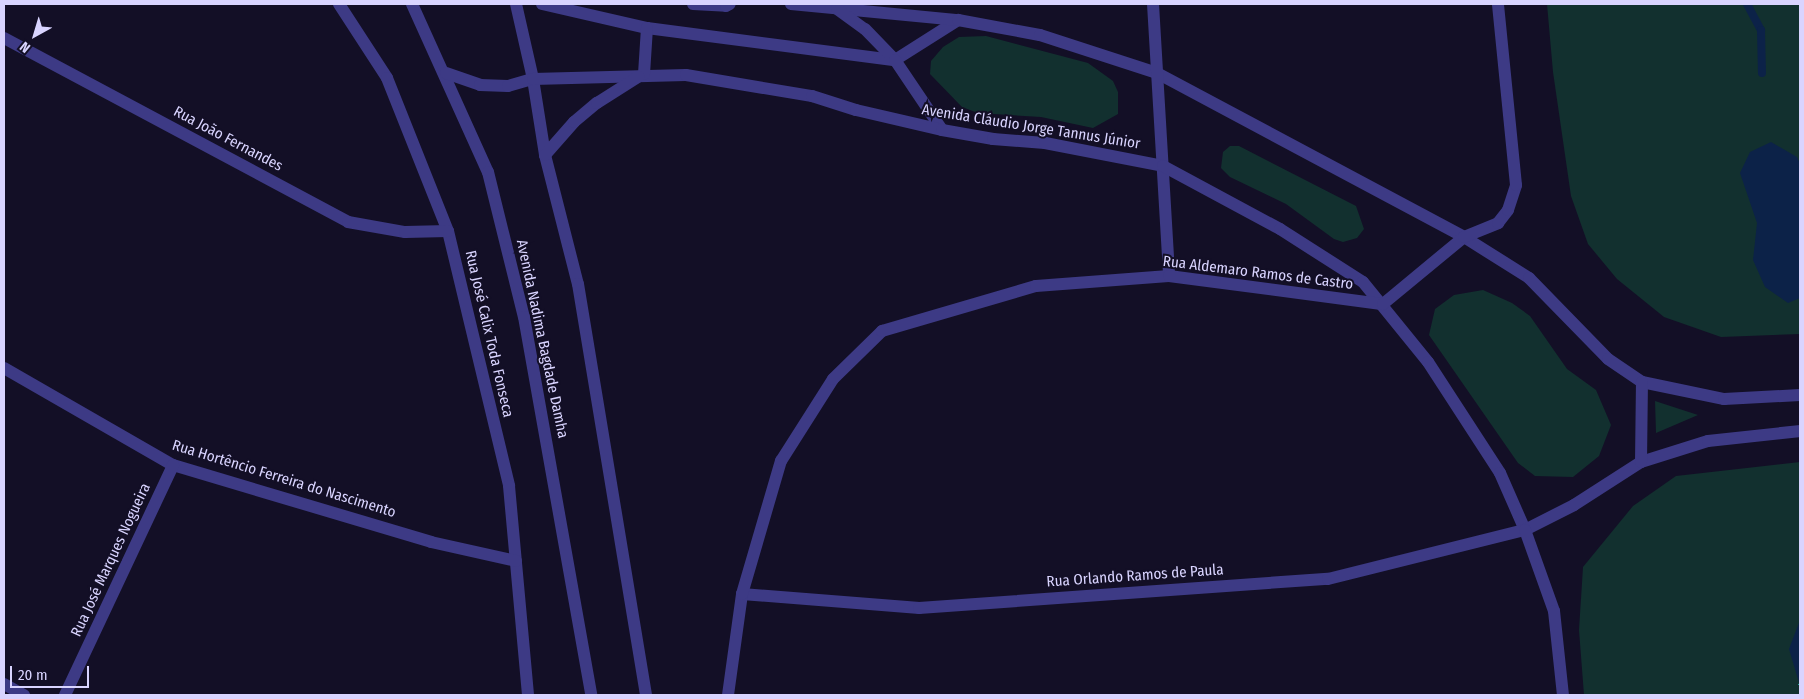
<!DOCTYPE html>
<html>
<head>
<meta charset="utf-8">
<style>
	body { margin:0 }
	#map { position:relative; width:1804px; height:699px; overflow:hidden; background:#130f26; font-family:"Fira Sans Condensed",sans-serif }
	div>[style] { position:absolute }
	.green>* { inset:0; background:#12302f }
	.water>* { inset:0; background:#0c2248 }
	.stream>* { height:8px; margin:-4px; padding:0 4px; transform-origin:4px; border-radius:4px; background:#0c2248 }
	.path>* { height:3px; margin-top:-1.5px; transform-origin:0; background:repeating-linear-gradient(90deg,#2fb8b0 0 2.5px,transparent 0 6.5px) }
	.minor>* { height:12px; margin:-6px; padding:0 6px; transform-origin:6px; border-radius:6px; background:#3d3a85 }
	span { translate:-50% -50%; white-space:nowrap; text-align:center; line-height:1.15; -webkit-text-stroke:4px #130f26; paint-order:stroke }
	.street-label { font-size:15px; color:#d9d4ff }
	.frame { position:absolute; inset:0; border:5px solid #d9d4ff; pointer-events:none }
	.north { position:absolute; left:10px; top:10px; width:50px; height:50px; -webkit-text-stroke:4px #130f26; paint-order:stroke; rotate:219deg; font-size:14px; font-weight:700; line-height:20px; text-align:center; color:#d9d4ff }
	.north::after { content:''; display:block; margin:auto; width:18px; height:22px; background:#d9d4ff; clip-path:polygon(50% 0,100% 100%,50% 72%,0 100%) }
	.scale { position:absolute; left:10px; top:666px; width:79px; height:22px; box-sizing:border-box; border:2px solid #d9d4ff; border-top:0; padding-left:6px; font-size:15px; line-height:18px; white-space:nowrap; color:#d9d4ff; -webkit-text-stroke:4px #130f26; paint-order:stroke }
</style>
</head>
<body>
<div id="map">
	<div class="green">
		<div style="clip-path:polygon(1547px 4px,1800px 4px,1800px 334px,1721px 337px,1664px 317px,1617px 279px,1588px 244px,1571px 196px,1553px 72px)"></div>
		<div style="clip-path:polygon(986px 36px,1088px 63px,1113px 81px,1118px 92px,1118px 114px,1093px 128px,1041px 117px,978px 113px,962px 107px,930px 74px,931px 61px,943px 47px,959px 37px)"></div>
		<div style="clip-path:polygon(1230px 146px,1239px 146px,1356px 206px,1364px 229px,1357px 238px,1343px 242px,1334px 239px,1286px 204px,1230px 177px,1221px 168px,1223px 152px)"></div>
		<div style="clip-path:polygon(1483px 290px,1512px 303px,1530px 316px,1567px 369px,1596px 390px,1611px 425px,1599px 456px,1573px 477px,1535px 476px,1518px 463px,1429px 335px,1435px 309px,1454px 295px)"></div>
		<div style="clip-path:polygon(1655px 401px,1698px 415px,1656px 433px)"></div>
		<div style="clip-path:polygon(1800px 462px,1800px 695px,1584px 695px,1579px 630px,1583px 567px,1633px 506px,1676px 476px)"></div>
	</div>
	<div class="water">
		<div style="clip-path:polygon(1771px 142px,1797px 157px,1800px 164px,1800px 298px,1788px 303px,1765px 287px,1753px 260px,1757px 223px,1740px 173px,1750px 152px)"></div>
		<div style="clip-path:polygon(1800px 620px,1800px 686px,1789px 649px)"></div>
	</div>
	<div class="stream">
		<div style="left:1747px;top:4px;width:30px;rotate:62deg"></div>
		<div style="left:1761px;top:30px;width:43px;rotate:88.7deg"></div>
	</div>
	<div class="path">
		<div style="left:1799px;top:685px;width:1px;rotate:-45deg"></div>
	</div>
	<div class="minor">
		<div style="left:339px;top:4px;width:88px;rotate:57deg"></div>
		<div style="left:387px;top:78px;width:165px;rotate:68.3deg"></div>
		<div style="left:448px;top:231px;width:262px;rotate:76.5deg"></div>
		<div style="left:509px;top:486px;width:210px;rotate:84.8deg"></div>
		<div style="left:412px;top:4px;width:184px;rotate:65.7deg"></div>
		<div style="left:488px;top:172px;width:149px;rotate:76.1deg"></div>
		<div style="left:524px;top:317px;width:384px;rotate:79.9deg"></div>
		<div style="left:516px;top:4px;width:77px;rotate:77.2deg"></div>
		<div style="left:533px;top:79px;width:77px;rotate:81deg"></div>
		<div style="left:545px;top:155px;width:133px;rotate:75.7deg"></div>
		<div style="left:578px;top:284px;width:417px;rotate:80.6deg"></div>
		<div style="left:542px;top:4px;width:108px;rotate:12.9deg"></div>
		<div style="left:647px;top:28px;width:250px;rotate:7.4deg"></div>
		<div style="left:895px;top:60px;width:75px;rotate:-32.4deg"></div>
		<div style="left:693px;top:4px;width:33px;rotate:3deg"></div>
		<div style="left:726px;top:6px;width:4px;rotate:-27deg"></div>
		<div style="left:791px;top:4px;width:168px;rotate:5.5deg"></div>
		<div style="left:958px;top:20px;width:83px;rotate:10.4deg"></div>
		<div style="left:1040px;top:35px;width:123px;rotate:18deg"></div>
		<div style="left:1157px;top:73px;width:348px;rotate:28.1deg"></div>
		<div style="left:1464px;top:237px;width:77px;rotate:32.2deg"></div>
		<div style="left:1529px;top:278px;width:113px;rotate:45.7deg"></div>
		<div style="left:1608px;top:359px;width:41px;rotate:34.1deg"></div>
		<div style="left:1642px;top:382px;width:84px;rotate:11.7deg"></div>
		<div style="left:1724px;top:399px;width:76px;rotate:-3deg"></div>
		<div style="left:1153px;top:4px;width:272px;rotate:86.6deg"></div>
		<div style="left:837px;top:9px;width:34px;rotate:36deg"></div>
		<div style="left:865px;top:29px;width:43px;rotate:45.9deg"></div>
		<div style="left:895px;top:60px;width:84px;rotate:56.1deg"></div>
		<div style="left:4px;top:38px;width:390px;rotate:28.1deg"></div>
		<div style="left:348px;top:222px;width:58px;rotate:10deg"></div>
		<div style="left:405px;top:232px;width:43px;rotate:-1.3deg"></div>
		<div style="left:446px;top:73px;width:36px;rotate:19deg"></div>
		<div style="left:480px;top:85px;width:28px;rotate:2deg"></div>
		<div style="left:508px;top:86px;width:26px;rotate:-16deg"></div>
		<div style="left:533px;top:79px;width:153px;rotate:-1.5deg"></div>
		<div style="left:686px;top:75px;width:128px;rotate:9.5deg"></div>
		<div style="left:812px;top:96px;width:46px;rotate:17.7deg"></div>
		<div style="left:856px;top:110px;width:88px;rotate:13.1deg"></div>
		<div style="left:942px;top:130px;width:52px;rotate:10deg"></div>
		<div style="left:993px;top:139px;width:52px;rotate:4.4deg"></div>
		<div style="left:1045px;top:143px;width:120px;rotate:11deg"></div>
		<div style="left:1163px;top:166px;width:133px;rotate:28.3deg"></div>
		<div style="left:1280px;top:229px;width:98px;rotate:32.6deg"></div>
		<div style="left:1363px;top:282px;width:103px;rotate:50.9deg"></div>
		<div style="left:1428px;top:362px;width:132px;rotate:57deg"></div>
		<div style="left:1500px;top:473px;width:62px;rotate:66.3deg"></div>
		<div style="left:1525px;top:530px;width:55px;rotate:-27deg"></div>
		<div style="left:1574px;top:505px;width:80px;rotate:-32.7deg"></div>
		<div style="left:1641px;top:462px;width:70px;rotate:-17.4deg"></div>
		<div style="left:1708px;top:441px;width:93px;rotate:-6.2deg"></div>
		<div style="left:644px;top:74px;width:46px;rotate:-86.3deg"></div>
		<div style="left:545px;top:155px;width:44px;rotate:-48.7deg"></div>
		<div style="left:574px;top:122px;width:30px;rotate:-40deg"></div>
		<div style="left:597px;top:103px;width:49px;rotate:-32.4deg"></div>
		<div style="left:4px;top:368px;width:195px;rotate:29.9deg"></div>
		<div style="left:173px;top:465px;width:269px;rotate:16.6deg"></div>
		<div style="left:431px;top:542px;width:87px;rotate:12.6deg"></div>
		<div style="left:1641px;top:462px;width:80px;rotate:-89.3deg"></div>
		<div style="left:742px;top:594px;width:178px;rotate:4.5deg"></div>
		<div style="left:919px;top:608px;width:410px;rotate:-4.1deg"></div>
		<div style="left:1328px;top:579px;width:203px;rotate:-14deg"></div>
		<div style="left:1525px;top:530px;width:86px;rotate:70.3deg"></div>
		<div style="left:1554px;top:611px;width:84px;rotate:83.9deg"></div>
		<div style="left:4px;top:684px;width:23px;rotate:29deg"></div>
		<div style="left:65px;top:695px;width:254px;rotate:-64.8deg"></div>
		<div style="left:728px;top:695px;width:102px;rotate:-82.1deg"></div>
		<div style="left:742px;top:594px;width:139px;rotate:-73.7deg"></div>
		<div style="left:781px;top:461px;width:97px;rotate:-57.6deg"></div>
		<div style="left:833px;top:379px;width:69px;rotate:-44.4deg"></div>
		<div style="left:882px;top:331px;width:160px;rotate:-16.3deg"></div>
		<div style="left:1036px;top:286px;width:133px;rotate:-4.3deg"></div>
		<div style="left:1169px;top:276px;width:216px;rotate:7.5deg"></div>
		<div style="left:1383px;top:304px;width:105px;rotate:-39.6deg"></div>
		<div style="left:1464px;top:237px;width:37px;rotate:-22deg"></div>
		<div style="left:1498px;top:223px;width:16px;rotate:-52deg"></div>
		<div style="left:1508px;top:210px;width:26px;rotate:-72deg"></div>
		<div style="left:1516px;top:185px;width:182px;rotate:-95.7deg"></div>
	</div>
	<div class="street-label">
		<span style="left:1031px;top:127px;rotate:9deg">Avenida Cláudio Jorge Tannus Júnior</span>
		<span style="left:228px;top:139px;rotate:28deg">Rua João Fernandes</span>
		<span style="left:1258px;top:273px;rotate:7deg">Rua Aldemaro Ramos de Castro</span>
		<span style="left:489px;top:334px;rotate:77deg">Rua José Calix Toda Fonseca</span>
		<span style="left:542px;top:339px;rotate:78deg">Avenida Nadima Bagdade Damha</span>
		<span style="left:284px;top:479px;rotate:17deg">Rua Hortêncio Ferreira do Nascimento</span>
		<span style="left:111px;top:560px;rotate:-65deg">Rua José Marques Nogueira</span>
		<span style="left:1135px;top:576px;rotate:-4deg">Rua Orlando Ramos de Paula</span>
	</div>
	<div class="frame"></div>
	<div class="north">N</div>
	<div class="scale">20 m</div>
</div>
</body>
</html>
